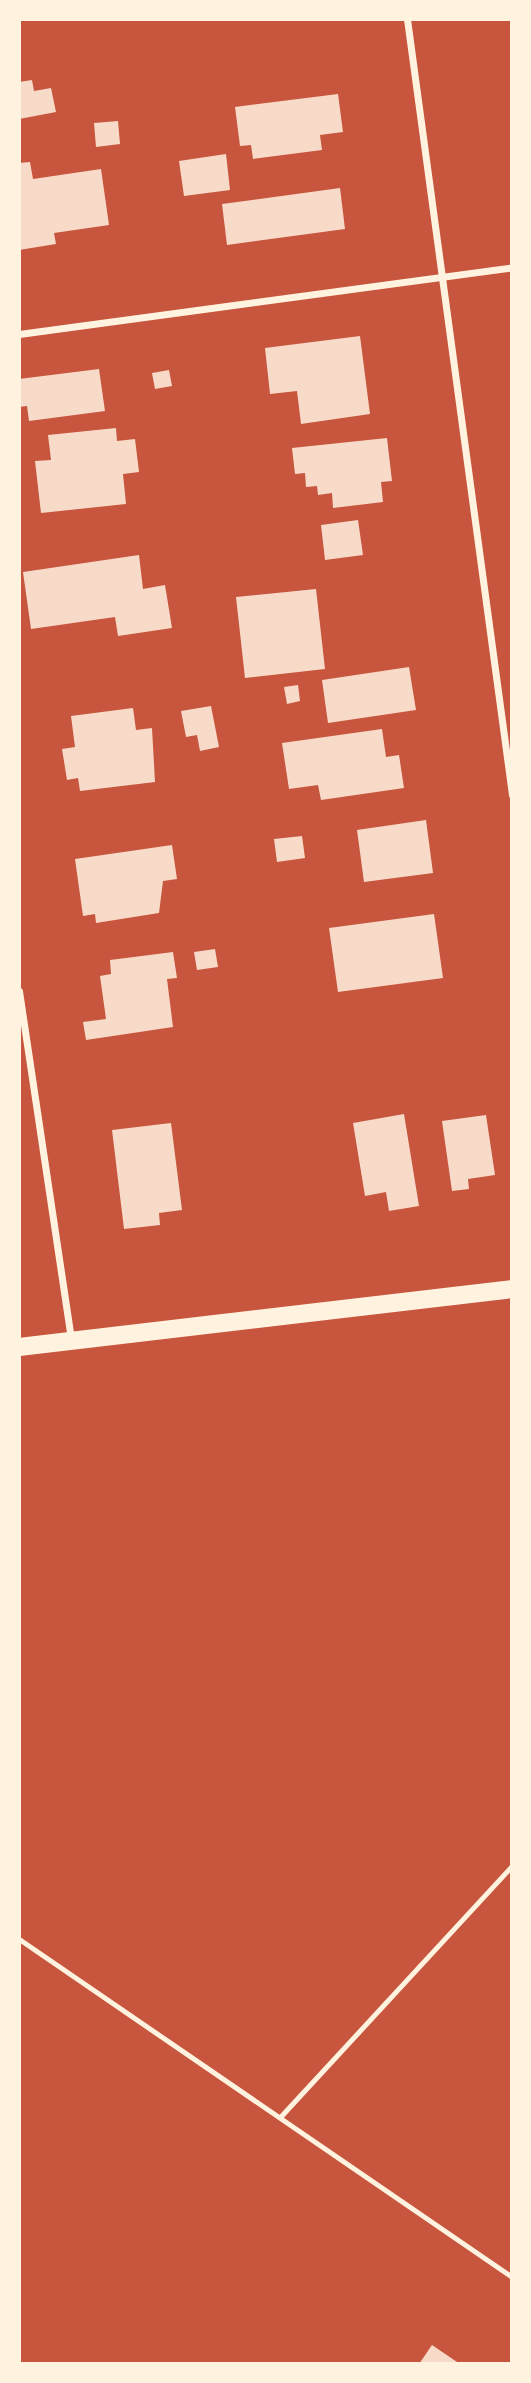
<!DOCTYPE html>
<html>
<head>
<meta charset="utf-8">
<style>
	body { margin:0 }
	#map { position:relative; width:531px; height:2383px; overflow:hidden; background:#c8553d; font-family:"Open Sans",sans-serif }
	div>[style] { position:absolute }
	.building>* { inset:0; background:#f7dbc8 }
	.service>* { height:5px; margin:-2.5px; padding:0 2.5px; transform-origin:2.5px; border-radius:2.5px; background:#fff3e0 }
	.minor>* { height:7px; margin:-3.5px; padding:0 3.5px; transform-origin:3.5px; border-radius:3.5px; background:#fff3e0 }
	.primary>* { height:18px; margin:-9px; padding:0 9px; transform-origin:9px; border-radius:9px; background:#fff3e0 }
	span { translate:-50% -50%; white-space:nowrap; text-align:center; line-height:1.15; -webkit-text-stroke:7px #fff3e0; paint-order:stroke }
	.frame { position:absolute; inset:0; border:21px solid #fff3e0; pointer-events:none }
</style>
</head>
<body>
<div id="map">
	<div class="building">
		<div style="clip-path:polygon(32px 80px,34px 91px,51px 88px,56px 112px,19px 119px,19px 82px)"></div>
		<div style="clip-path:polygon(338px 94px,343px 132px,320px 135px,322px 150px,253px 159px,251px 145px,240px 146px,235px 107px)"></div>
		<div style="clip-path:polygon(118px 121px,120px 144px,96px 147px,94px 123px)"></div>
		<div style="clip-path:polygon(226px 154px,230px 190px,184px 196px,179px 161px)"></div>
		<div style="clip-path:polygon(30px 162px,33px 179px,101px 169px,109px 225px,54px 233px,56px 244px,19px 250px,19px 163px)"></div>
		<div style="clip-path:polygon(340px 188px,345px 229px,227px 245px,222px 204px)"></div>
		<div style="clip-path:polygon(360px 336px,370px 414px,301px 424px,297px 391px,270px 394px,265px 348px)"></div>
		<div style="clip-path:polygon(99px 369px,105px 411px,29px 421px,27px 406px,19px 407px,19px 379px)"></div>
		<div style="clip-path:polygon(169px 370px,172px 386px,155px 389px,152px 373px)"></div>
		<div style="clip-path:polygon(116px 428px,117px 441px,135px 439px,139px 472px,123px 474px,126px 504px,41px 513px,35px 461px,51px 460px,48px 435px)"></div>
		<div style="clip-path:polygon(387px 438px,392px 481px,381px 482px,383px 502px,333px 508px,332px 493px,318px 495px,317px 486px,306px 487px,305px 473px,295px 474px,292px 448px)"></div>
		<div style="clip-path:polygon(358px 520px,363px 555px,325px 560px,321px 525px)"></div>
		<div style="clip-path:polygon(139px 555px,143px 589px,165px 585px,172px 628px,118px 636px,115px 617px,31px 629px,23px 572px)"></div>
		<div style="clip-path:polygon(316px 589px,325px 669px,245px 678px,236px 597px)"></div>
		<div style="clip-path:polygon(409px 667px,416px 710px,328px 723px,322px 680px)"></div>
		<div style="clip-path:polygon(298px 685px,300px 701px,287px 704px,284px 687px)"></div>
		<div style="clip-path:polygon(211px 706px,219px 747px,200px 751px,197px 735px,186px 737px,181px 711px)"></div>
		<div style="clip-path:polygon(133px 708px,136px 730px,152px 728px,155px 782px,80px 791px,78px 778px,67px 780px,62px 749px,75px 747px,71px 716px)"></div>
		<div style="clip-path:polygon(382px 729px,386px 757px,399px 755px,404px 788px,321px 800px,318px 785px,289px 789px,282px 743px)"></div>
		<div style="clip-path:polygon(426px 820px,433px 873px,364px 882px,357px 830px)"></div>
		<div style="clip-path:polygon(302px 836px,305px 858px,277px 862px,274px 839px)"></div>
		<div style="clip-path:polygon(172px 845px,177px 879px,163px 881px,159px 913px,96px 923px,95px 914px,83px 916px,75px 859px)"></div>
		<div style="clip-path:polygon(434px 914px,443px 978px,338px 992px,329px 928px)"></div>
		<div style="clip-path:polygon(215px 949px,218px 967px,197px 970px,194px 952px)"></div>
		<div style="clip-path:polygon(173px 952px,177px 978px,167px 979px,173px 1027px,86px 1040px,83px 1022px,106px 1019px,100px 976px,111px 974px,110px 960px)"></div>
		<div style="clip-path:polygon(404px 1114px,419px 1206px,389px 1211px,386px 1192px,365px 1196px,353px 1123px)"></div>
		<div style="clip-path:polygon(486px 1115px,495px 1175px,468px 1179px,469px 1189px,452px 1191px,442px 1121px)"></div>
		<div style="clip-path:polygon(171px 1123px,182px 1210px,159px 1213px,160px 1225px,124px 1229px,112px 1130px)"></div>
		<div style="clip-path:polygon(432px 2345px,460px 2364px,419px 2364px)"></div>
	</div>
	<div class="service">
		<div style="left:19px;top:1939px;width:598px;rotate:34.43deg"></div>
		<div style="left:281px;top:2116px;width:340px;rotate:-47.3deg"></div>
	</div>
	<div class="minor">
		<div style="left:407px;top:19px;width:783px;rotate:82.29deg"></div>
		<div style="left:19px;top:334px;width:498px;rotate:-7.7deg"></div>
		<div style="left:19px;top:991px;width:353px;rotate:81.5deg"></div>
	</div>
	<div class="primary">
		<div style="left:19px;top:1347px;width:496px;rotate:-6.7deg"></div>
	</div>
	<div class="frame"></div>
</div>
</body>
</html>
